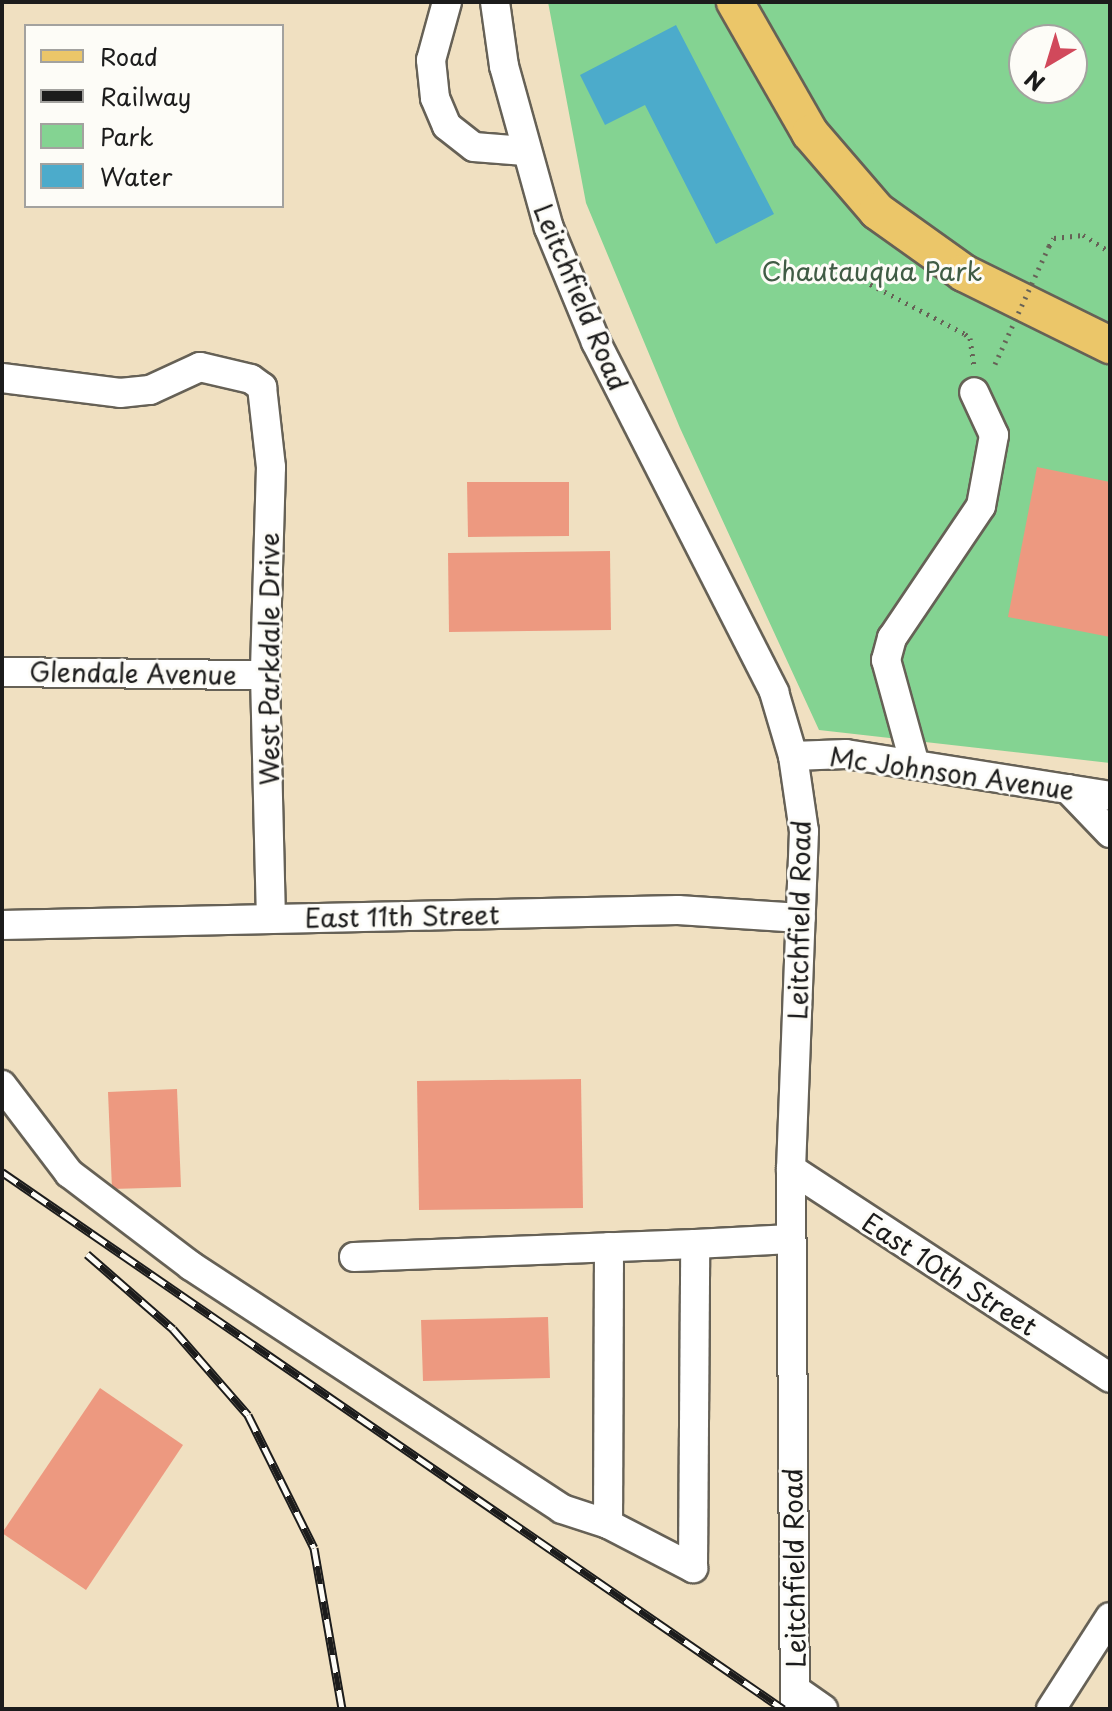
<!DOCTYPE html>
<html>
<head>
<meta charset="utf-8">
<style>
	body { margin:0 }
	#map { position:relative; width:1112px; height:1711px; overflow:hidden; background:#f0e0c1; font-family:"Playpen Sans",sans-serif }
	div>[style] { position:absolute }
	.green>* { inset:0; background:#84d392 }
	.water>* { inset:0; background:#4cabcb }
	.building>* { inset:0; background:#ed9980 }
	.path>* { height:5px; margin-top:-2.5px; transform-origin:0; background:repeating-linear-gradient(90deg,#666156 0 2px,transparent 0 8px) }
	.roads { filter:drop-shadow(2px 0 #666156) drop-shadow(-2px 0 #666156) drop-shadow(0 2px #666156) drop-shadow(0 -2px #666156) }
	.minor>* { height:28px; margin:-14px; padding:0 14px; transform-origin:14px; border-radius:14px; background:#fff }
	.major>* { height:36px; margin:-18px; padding:0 18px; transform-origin:18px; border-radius:18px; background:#ebc669 }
	.rail>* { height:9px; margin-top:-4.5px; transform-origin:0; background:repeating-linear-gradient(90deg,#fdfcf7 0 18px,#1c1c1c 0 36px); box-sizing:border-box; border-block:2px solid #1c1c1c }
	.path-bridge>* { height:5px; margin-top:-2.5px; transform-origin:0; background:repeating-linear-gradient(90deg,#666156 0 2px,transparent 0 8px) }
	span { translate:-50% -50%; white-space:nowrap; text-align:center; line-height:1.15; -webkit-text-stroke:6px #fdfcf7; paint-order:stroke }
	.park-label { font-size:26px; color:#405c45 }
	.street-label { font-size:26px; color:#1c1c1c }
	.frame { position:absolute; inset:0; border:4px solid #1c1c1c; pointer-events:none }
	.legend { position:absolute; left:24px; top:24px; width:260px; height:184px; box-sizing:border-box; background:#fdfcf7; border:2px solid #a3a29f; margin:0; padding:10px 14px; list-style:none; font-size:24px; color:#1c1c1c }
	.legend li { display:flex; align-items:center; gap:16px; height:40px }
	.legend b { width:40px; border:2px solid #a3a29f }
	.north { position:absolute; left:1008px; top:24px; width:80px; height:80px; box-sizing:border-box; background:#fdfcf7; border:2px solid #a3a29f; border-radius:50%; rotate:218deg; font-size:22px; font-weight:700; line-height:32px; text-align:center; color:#1c1c1c }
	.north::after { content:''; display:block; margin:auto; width:28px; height:36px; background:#d1495b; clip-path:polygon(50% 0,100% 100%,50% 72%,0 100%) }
</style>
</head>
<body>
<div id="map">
	<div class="green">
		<div style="clip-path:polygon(evenodd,548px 2px,1110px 2px,1110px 763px,819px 730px,680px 428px,586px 203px,548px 2px,1024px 40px,1072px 40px,1072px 88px,1024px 88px,1024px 40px)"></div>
	</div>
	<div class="water">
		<div style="clip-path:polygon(676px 25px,774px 214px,716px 244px,645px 105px,605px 125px,580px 75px)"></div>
	</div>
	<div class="building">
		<div style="clip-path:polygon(1037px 467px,1110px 482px,1110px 637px,1008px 617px)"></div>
		<div style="clip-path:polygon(467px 482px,569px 482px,569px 536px,468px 537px)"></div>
		<div style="clip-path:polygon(610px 551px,611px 630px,449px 632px,448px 553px)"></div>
		<div style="clip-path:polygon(581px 1079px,583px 1208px,419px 1210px,417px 1081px)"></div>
		<div style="clip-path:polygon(177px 1089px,181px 1187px,112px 1189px,108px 1092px)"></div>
		<div style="clip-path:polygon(548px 1317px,550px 1378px,423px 1381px,421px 1320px)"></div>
		<div style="clip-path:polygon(100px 1388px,183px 1445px,86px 1590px,2px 1533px)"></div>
	</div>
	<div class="path">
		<div style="left:1049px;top:246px;width:9px;rotate:-58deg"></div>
		<div style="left:1054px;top:238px;width:29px;rotate:-6deg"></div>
		<div style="left:1083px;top:235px;width:32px;rotate:32deg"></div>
		<div style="left:849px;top:273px;width:131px;rotate:27.7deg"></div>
		<div style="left:965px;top:334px;width:6px;rotate:39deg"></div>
		<div style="left:970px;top:338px;width:29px;rotate:82deg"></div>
	</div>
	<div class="roads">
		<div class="minor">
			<div style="left:447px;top:2px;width:60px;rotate:105.4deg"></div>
			<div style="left:431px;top:60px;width:38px;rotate:84deg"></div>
			<div style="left:435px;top:98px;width:30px;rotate:67deg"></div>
			<div style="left:447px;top:126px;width:34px;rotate:38deg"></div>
			<div style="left:474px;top:147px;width:51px;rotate:4.5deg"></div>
			<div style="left:495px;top:2px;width:65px;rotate:82deg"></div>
			<div style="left:504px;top:66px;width:168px;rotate:74.5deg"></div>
			<div style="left:549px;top:228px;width:123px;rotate:67.6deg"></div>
			<div style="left:596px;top:342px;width:393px;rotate:63deg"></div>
			<div style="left:774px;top:692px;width:67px;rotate:73.5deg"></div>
			<div style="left:793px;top:756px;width:76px;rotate:81.7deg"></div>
			<div style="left:804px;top:831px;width:338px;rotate:92.2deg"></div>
			<div style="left:791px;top:1169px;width:540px;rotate:89.58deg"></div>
			<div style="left:2px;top:378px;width:119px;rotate:7.2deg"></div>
			<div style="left:120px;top:393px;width:30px;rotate:-6deg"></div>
			<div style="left:150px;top:390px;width:55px;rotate:-24.7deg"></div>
			<div style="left:200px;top:367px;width:52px;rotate:13.2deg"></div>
			<div style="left:251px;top:379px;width:14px;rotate:36deg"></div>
			<div style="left:262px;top:387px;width:81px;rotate:83.6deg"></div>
			<div style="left:271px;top:467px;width:208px;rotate:91.7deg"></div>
			<div style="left:265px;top:675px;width:244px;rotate:88.6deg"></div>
			<div style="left:2px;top:672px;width:263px;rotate:0.7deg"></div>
			<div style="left:793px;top:756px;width:53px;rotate:-2.2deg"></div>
			<div style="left:846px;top:754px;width:267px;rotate:9deg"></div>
			<div style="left:915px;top:765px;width:109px;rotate:-105.4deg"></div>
			<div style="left:886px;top:660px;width:23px;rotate:-75deg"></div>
			<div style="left:892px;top:638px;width:159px;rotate:-56deg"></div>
			<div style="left:981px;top:506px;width:72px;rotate:-79.6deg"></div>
			<div style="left:994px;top:435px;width:47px;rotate:-114.9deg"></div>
			<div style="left:1068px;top:789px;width:61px;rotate:46.3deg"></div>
			<div style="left:2px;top:925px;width:676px;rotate:-1.27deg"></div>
			<div style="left:678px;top:910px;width:123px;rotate:3.7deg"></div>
			<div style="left:2px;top:1085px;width:111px;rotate:52.7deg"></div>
			<div style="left:69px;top:1173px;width:153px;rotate:37.3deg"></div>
			<div style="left:191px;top:1266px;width:443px;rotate:33.2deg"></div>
			<div style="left:562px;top:1509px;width:48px;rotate:18.1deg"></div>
			<div style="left:791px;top:1169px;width:381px;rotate:33.2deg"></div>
			<div style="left:609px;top:1247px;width:277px;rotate:90.2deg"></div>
			<div style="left:608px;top:1524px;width:96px;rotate:27.4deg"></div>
			<div style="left:693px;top:1568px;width:324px;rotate:-89.6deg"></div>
			<div style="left:695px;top:1244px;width:96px;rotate:-3deg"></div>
			<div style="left:354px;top:1257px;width:341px;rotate:-2.2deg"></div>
			<div style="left:796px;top:1690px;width:33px;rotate:35deg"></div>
			<div style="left:1051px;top:1709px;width:109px;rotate:-57.3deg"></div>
		</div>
		<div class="major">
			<div style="left:735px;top:2px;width:151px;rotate:60.2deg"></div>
			<div style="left:810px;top:133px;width:103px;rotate:49.3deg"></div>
			<div style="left:877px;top:211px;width:107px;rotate:35.5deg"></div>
			<div style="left:964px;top:273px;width:163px;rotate:26.3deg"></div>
		</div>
	</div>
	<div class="rail">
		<div style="left:2px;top:1172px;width:948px;rotate:34.51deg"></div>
		<div style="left:87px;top:1254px;width:114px;rotate:41.1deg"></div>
		<div style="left:173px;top:1329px;width:114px;rotate:48.9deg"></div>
		<div style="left:248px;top:1415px;width:148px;rotate:63.6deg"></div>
		<div style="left:314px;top:1548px;width:163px;rotate:80.1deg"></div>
	</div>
	<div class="path-bridge">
		<div style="left:995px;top:364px;width:130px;rotate:-65.4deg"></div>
	</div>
	<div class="park-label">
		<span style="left:872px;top:271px">Chautauqua Park</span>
	</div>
	<div class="street-label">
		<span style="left:581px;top:297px;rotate:67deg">Leitchfield Road</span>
		<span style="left:269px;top:659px;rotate:-90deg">West Parkdale Drive</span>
		<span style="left:133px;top:673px;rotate:1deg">Glendale Avenue</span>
		<span style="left:952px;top:773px;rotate:8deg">Mc Johnson Avenue</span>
		<span style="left:402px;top:916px;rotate:-1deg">East 11th Street</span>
		<span style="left:799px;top:920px;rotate:-89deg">Leitchfield Road</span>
		<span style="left:950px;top:1274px;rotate:33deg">East 10th Street</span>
		<span style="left:794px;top:1568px;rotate:-91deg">Leitchfield Road</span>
	</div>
	<div class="frame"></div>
	<ul class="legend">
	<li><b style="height:10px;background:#ebc669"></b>Road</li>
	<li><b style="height:10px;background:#1c1c1c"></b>Railway</li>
	<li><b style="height:22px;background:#84d392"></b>Park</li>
	<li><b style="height:22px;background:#4cabcb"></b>Water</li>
	</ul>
	<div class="north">N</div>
</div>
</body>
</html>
